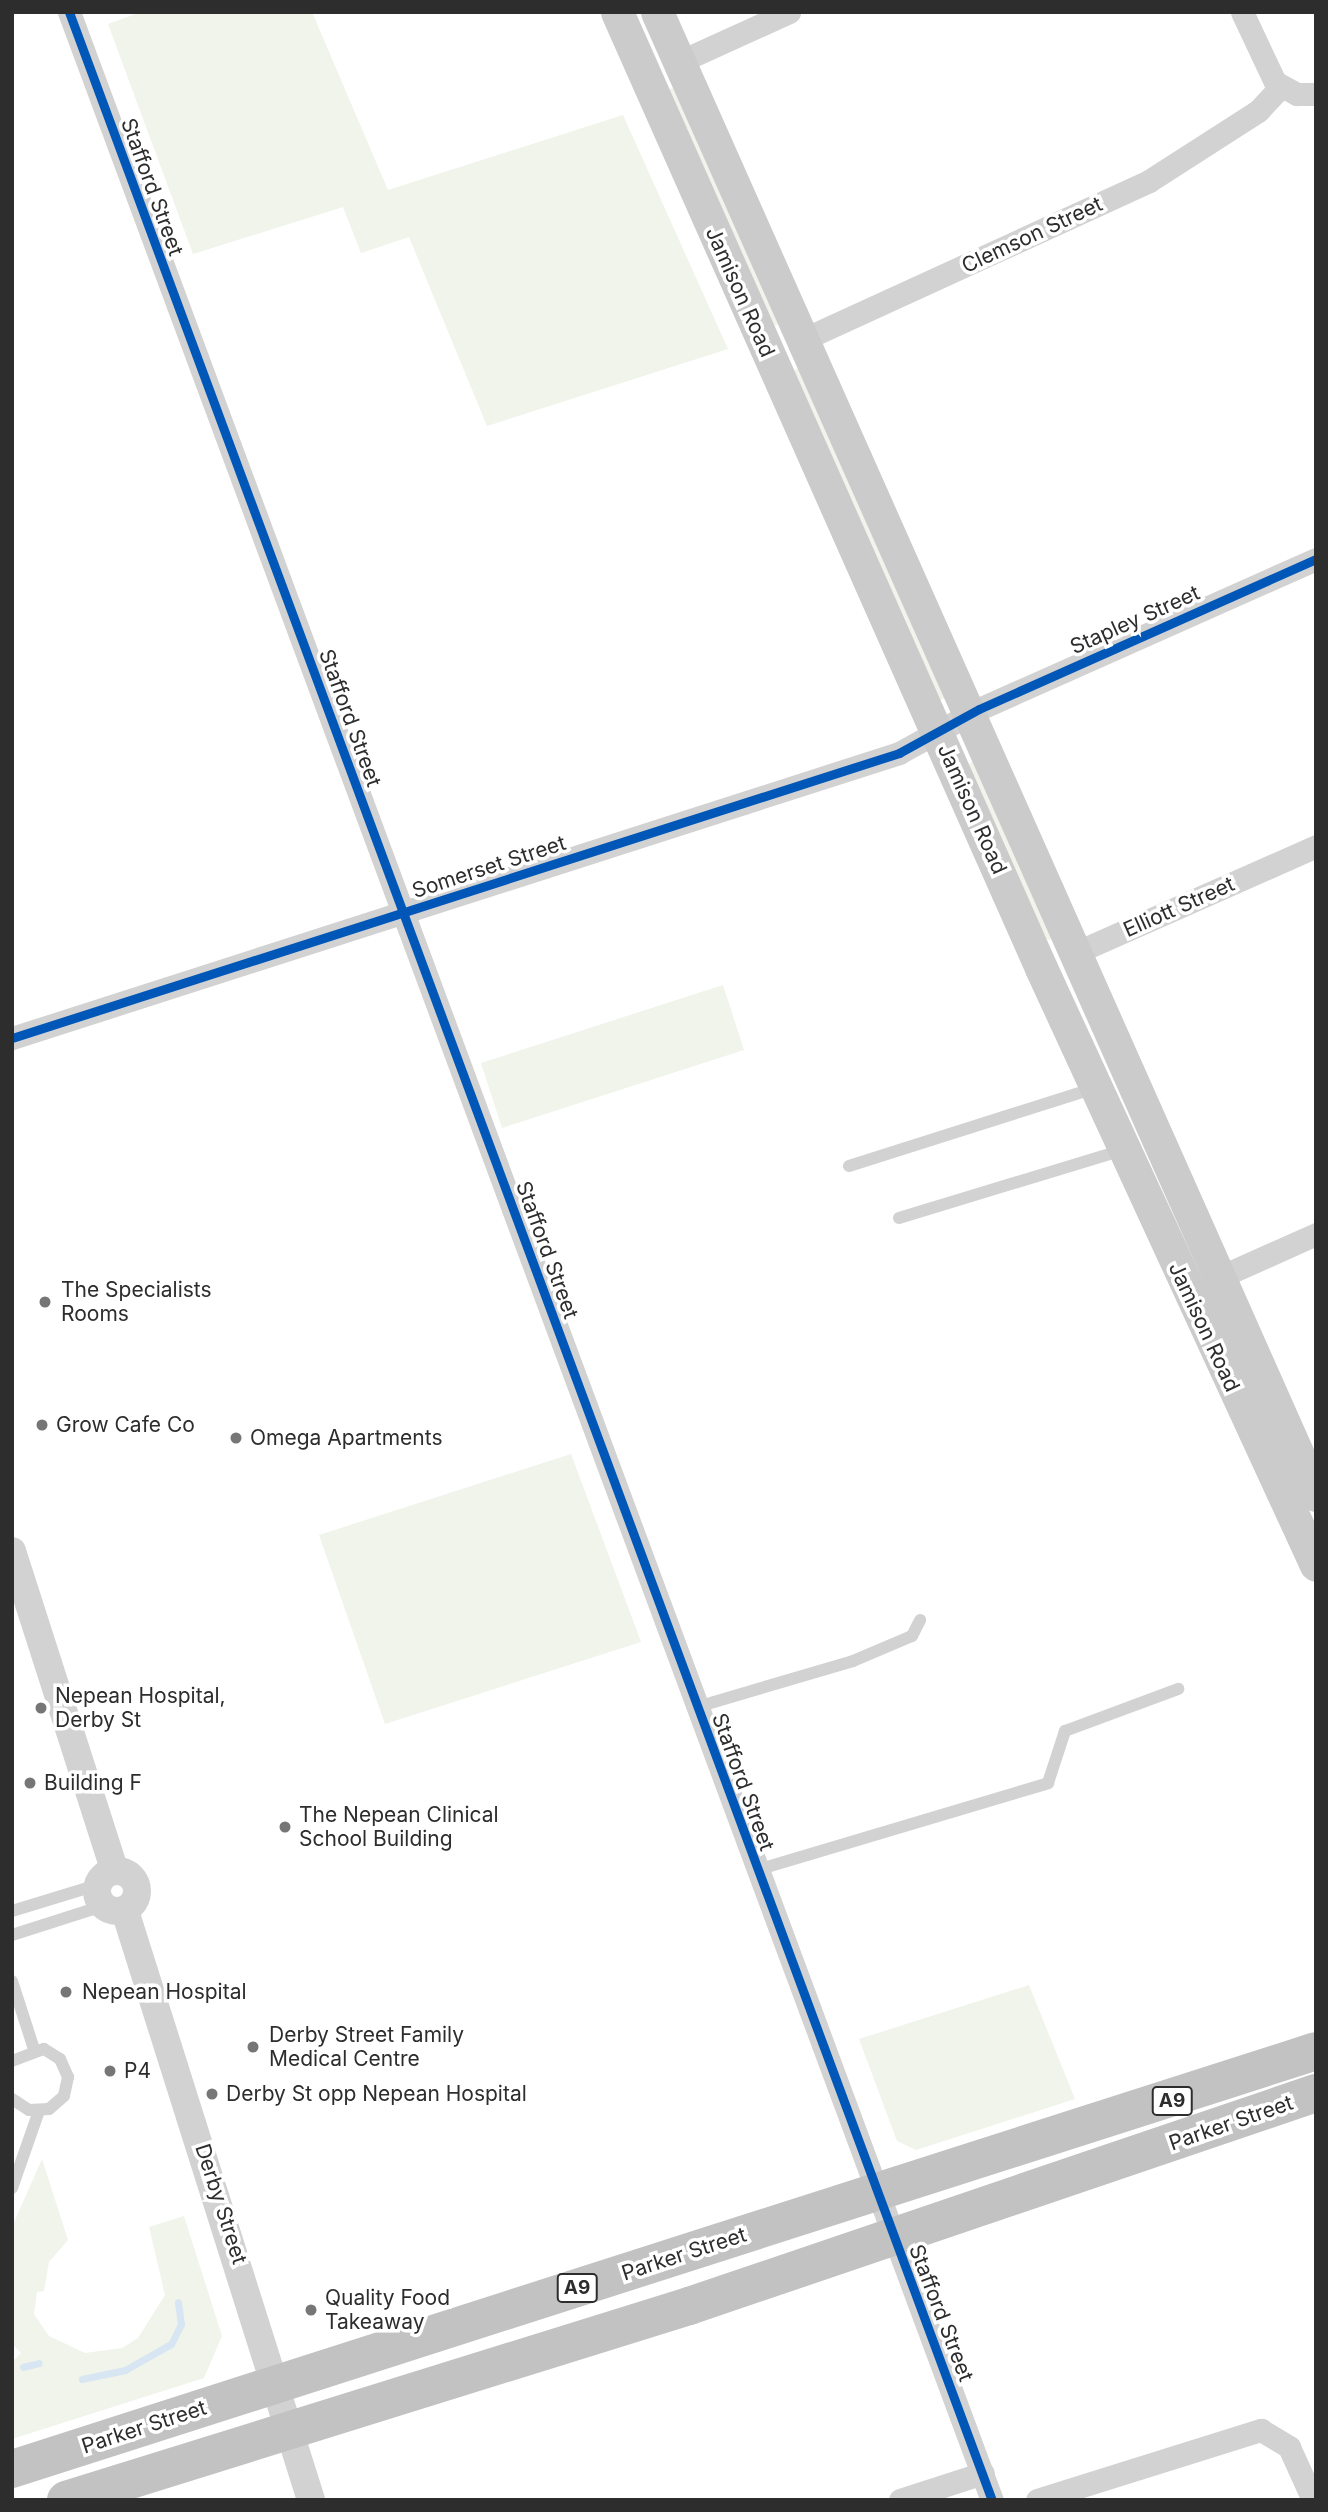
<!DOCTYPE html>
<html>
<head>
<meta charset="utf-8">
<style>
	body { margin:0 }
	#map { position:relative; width:1328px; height:2512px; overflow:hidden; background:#fff; font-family:Inter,sans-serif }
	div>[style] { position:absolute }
	.green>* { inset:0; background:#f0f4eb }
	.stream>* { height:7px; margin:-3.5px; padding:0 3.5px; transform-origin:3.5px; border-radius:3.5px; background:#d7e6f2 }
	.service>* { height:12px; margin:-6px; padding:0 6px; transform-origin:6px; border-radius:6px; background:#d2d2d2 }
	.minor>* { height:23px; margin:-11.5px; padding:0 11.5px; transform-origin:11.5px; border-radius:11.5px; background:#d2d2d2 }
	.tertiary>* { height:28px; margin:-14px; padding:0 14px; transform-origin:14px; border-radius:14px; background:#d2d2d2 }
	.tertiary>.ring { margin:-14px; padding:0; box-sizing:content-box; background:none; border:28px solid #d2d2d2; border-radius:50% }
	.secondary>* { height:33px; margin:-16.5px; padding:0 16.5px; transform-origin:16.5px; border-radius:16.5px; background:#cbcbcb }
	.trunk>* { height:38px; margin:-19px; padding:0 19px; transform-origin:19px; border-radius:19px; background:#c2c2c2 }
	.cycleway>* { height:9px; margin:-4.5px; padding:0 4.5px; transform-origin:4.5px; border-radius:4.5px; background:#0057b8 }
	.dots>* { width:19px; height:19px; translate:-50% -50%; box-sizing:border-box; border:4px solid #fff; border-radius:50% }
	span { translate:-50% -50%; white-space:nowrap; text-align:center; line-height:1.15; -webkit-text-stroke:7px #fff; paint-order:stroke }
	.shield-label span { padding:2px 5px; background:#fff; border:2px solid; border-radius:5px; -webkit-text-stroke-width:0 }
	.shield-label { font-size:19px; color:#2d2d2d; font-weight:700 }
	.street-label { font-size:21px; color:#2d2d2d }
	.poi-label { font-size:21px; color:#2d2d2d }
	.left { translate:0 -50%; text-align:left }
	.frame { position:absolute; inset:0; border:14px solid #2d2d2d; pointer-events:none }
</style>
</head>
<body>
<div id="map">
	<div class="green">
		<div style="clip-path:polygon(141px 12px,312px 12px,388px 190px,623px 115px,728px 349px,487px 426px,409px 237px,361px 253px,343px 207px,193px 254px,108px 24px)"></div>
		<div style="clip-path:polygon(679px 87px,782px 323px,773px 326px,667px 100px,670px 89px)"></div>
		<div style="clip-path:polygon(802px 364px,948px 697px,940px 700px,790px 375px)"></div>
		<div style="clip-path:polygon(975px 757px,1055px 937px,1049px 940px,1040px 936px,966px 769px)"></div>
		<div style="clip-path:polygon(723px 985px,744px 1050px,502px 1128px,481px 1063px)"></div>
		<div style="clip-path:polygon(571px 1454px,641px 1642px,385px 1724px,319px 1535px)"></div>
		<div style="clip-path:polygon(1029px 1985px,1075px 2099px,916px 2150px,897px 2141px,859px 2039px)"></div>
		<div style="clip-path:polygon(42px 2159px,68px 2240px,49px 2262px,44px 2291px,37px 2292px,34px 2314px,49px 2336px,85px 2353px,122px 2348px,138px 2338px,165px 2295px,149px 2227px,184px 2216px,222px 2336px,204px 2378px,12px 2439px,12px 2362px,21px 2353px,12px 2344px,12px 2227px)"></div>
	</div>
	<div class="stream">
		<div style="left:23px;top:2367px;width:16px;rotate:-14deg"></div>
		<div style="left:82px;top:2379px;width:44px;rotate:-11.8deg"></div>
		<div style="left:125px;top:2370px;width:53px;rotate:-29.5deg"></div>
		<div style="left:171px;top:2344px;width:22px;rotate:-63deg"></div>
		<div style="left:181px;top:2324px;width:22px;rotate:-98deg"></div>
	</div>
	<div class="service">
		<div style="left:849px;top:1166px;width:258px;rotate:-17.6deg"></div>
		<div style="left:899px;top:1218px;width:234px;rotate:-16.9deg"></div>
		<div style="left:697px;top:1707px;width:163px;rotate:-16.4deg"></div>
		<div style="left:853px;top:1661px;width:64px;rotate:-23deg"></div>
		<div style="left:912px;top:1636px;width:18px;rotate:-63deg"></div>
		<div style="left:757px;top:1870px;width:304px;rotate:-16.6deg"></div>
		<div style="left:1048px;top:1783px;width:55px;rotate:-71.9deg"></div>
		<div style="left:1065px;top:1731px;width:121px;rotate:-20.4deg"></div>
		<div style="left:12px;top:1911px;width:89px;rotate:-17deg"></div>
		<div style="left:12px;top:1935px;width:96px;rotate:-17.7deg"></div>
		<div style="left:12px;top:1981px;width:71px;rotate:72.1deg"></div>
		<div style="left:12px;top:2061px;width:34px;rotate:-21deg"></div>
		<div style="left:44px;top:2049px;width:19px;rotate:32deg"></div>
		<div style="left:60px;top:2059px;width:20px;rotate:66deg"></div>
		<div style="left:68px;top:2077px;width:19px;rotate:102deg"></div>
		<div style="left:64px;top:2096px;width:20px;rotate:139deg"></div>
		<div style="left:49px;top:2109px;width:20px;rotate:177deg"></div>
		<div style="left:29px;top:2110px;width:20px;rotate:-147deg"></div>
		<div style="left:12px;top:2188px;width:82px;rotate:-70.7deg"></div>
	</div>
	<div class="minor">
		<div style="left:69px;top:12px;width:2654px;rotate:69.65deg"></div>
		<div style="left:1242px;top:12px;width:77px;rotate:64.8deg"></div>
		<div style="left:1275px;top:82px;width:25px;rotate:29deg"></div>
		<div style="left:1297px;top:94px;width:19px"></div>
		<div style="left:679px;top:62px;width:121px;rotate:-24.4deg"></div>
		<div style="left:802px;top:340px;width:382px;rotate:-24.6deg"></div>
		<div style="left:1149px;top:181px;width:130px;rotate:-32.7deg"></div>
		<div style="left:1258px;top:111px;width:33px;rotate:-47deg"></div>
		<div style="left:1075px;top:953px;width:264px;rotate:-23.9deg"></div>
		<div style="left:12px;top:1038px;width:932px;rotate:-17.81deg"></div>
		<div style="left:899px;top:753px;width:91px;rotate:-28.8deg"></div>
		<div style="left:979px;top:709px;width:369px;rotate:-24deg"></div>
		<div style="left:1220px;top:1277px;width:105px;rotate:-24.1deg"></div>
		<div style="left:900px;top:2500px;width:87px;rotate:-18deg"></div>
		<div style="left:1037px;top:2500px;width:235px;rotate:-17.4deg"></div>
		<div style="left:1261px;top:2430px;width:33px;rotate:31deg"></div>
		<div style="left:1289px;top:2447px;width:58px;rotate:65.6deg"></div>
	</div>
	<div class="tertiary">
		<div style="left:12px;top:1551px;width:336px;rotate:72.2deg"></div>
		<div class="ring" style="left:97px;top:1871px;width:12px;height:12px"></div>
		<div style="left:125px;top:1911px;width:618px;rotate:72.47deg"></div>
	</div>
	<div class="secondary">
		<div style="left:617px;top:12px;width:1046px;rotate:66.08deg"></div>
		<div style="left:1041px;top:968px;width:657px;rotate:65.27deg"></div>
		<div style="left:657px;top:12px;width:1623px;rotate:66.04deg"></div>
	</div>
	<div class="trunk">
		<div style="left:12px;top:2469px;width:1369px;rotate:-17.77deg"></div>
		<div style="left:66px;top:2500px;width:653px;rotate:-17.3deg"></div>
		<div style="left:689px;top:2306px;width:662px;rotate:-18.76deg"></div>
	</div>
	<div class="cycleway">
		<div style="left:69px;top:12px;width:2654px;rotate:69.65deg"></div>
		<div style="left:12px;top:1038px;width:932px;rotate:-17.81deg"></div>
		<div style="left:899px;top:753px;width:91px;rotate:-28.8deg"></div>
		<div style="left:979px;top:709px;width:369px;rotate:-24deg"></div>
	</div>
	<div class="dots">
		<div style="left:45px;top:1302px;background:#767676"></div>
		<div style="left:42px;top:1425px;background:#767676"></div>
		<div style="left:236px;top:1438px;background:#767676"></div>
		<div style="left:41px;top:1708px;background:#767676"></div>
		<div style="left:30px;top:1783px;background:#767676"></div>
		<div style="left:285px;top:1827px;background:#767676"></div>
		<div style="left:66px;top:1992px;background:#767676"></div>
		<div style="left:253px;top:2047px;background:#767676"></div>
		<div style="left:110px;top:2071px;background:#767676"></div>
		<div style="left:212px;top:2094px;background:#767676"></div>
		<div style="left:311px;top:2310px;background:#767676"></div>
	</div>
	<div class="shield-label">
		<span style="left:1172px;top:2101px">A9</span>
		<span style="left:577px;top:2288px">A9</span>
	</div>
	<div class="street-label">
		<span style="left:152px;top:187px;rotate:70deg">Stafford Street</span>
		<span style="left:1032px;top:235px;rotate:-25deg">Clemson Street</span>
		<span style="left:740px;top:292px;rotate:66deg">Jamison Road</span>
		<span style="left:1135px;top:620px;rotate:-24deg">Stapley Street</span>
		<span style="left:350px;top:718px;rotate:70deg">Stafford Street</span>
		<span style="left:972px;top:809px;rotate:66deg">Jamison Road</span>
		<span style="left:489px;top:867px;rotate:-18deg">Somerset Street</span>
		<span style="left:1179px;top:907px;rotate:-24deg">Elliott Street</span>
		<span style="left:547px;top:1250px;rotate:70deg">Stafford Street</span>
		<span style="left:1204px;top:1327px;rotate:65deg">Jamison Road</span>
		<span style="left:743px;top:1782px;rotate:70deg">Stafford Street</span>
		<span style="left:1231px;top:2123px;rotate:-19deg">Parker Street</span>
		<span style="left:221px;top:2204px;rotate:72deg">Derby Street</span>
		<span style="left:684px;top:2254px;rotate:-18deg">Parker Street</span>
		<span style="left:941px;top:2313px;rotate:69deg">Stafford Street</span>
		<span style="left:144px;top:2427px;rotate:-18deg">Parker Street</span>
	</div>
	<div class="poi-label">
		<span class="left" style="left:61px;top:1302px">The Specialists<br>Rooms</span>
		<span class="left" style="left:56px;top:1425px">Grow Cafe Co</span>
		<span class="left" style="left:250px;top:1438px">Omega Apartments</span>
		<span class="left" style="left:55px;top:1708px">Nepean Hospital,<br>Derby St</span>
		<span class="left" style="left:44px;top:1783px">Building F</span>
		<span class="left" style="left:299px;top:1827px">The Nepean Clinical<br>School Building</span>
		<span class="left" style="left:82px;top:1992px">Nepean Hospital</span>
		<span class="left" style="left:269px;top:2047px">Derby Street Family<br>Medical Centre</span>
		<span class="left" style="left:124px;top:2071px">P4</span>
		<span class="left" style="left:226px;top:2094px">Derby St opp Nepean Hospital</span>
		<span class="left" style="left:325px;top:2310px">Quality Food<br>Takeaway</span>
	</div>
	<div class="frame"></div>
</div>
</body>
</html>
